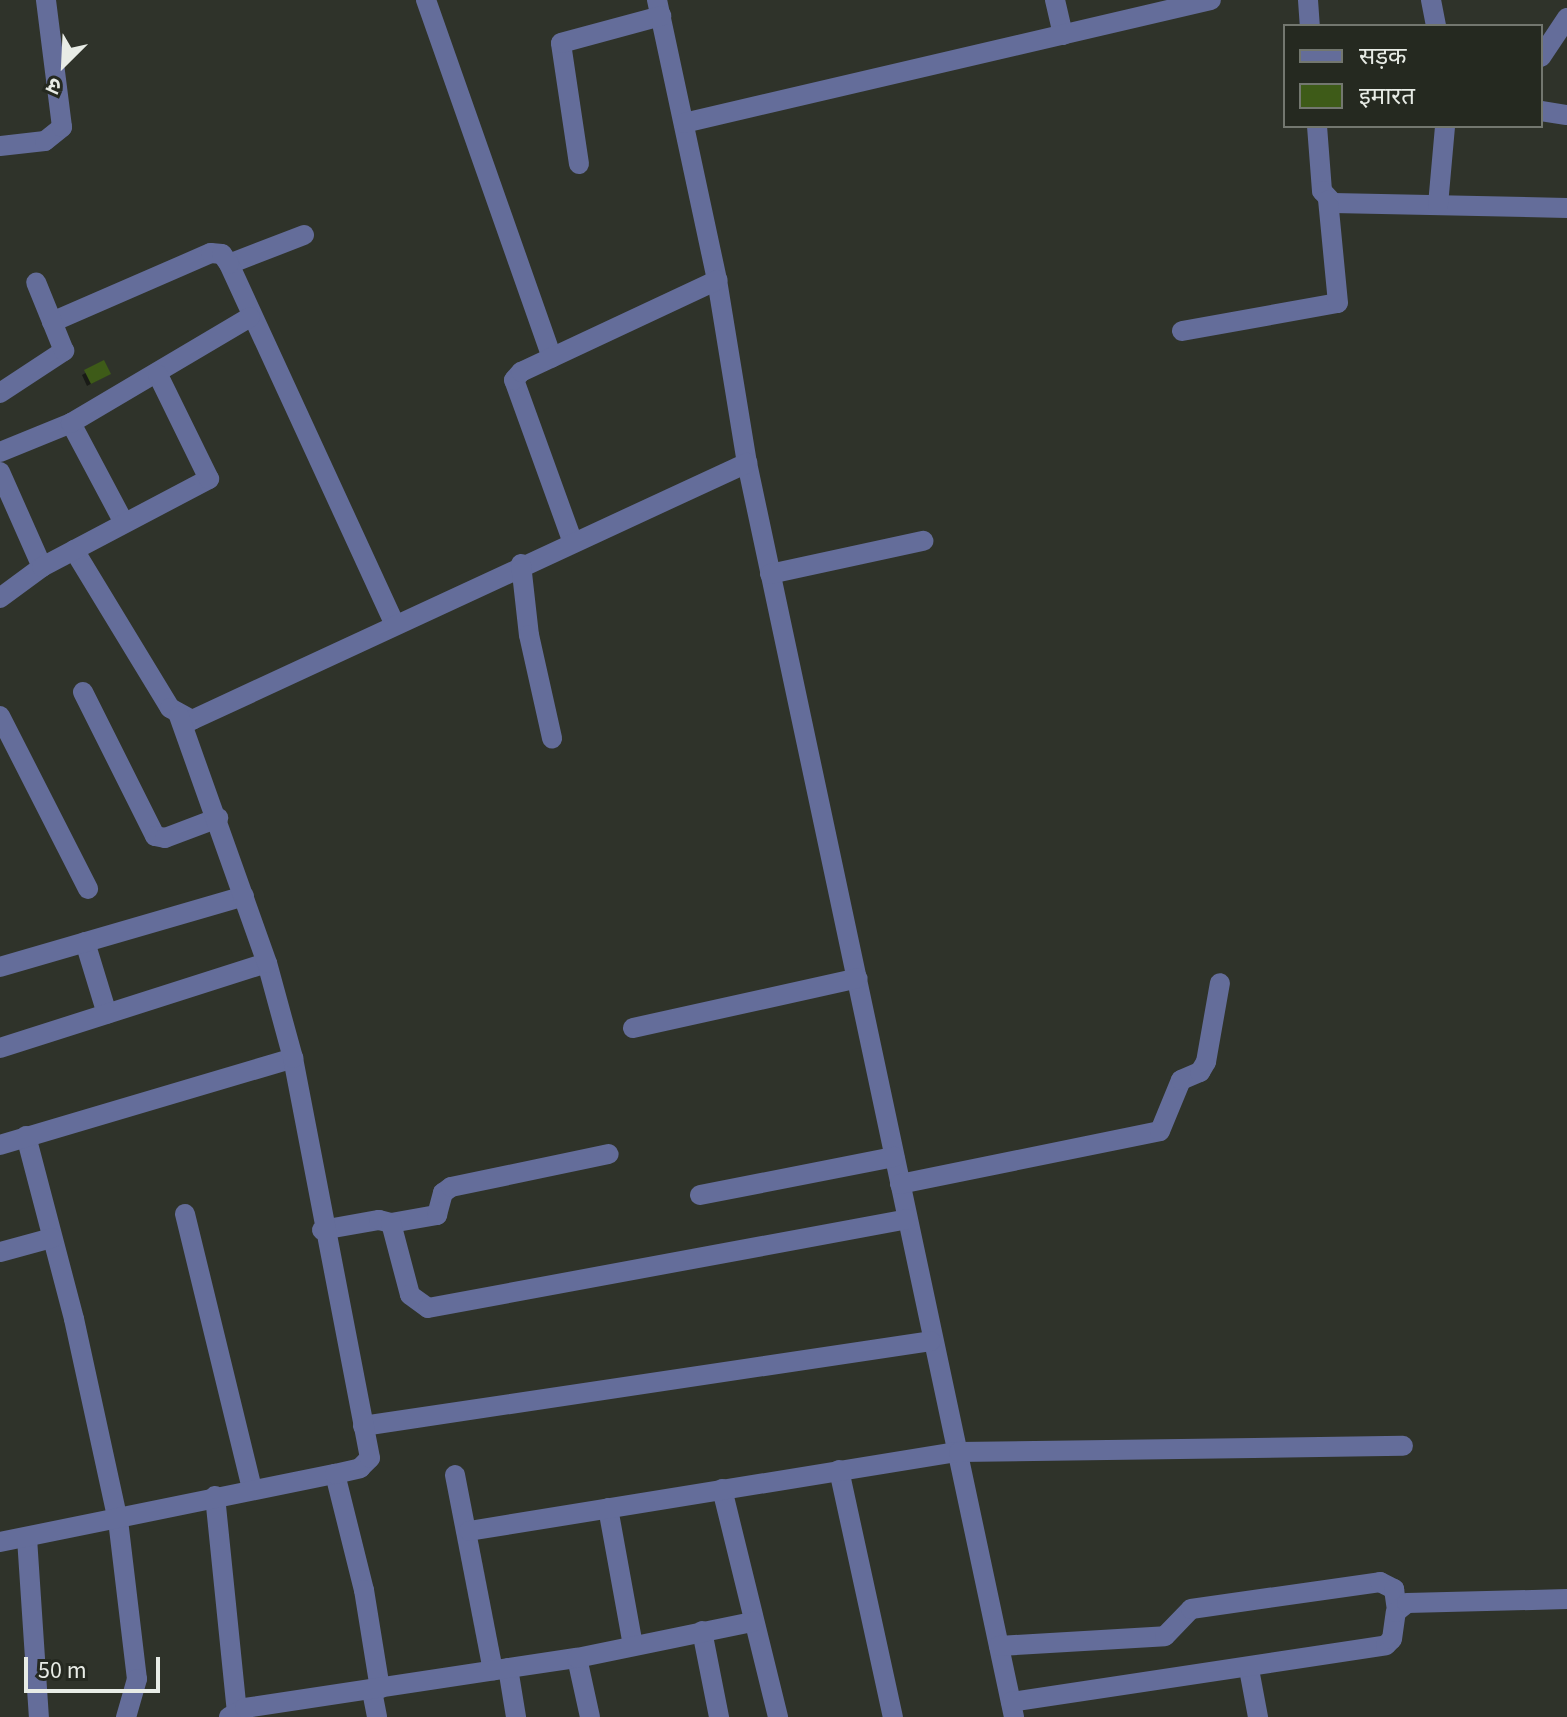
<!DOCTYPE html>
<html>
<head>
<meta charset="utf-8">
<style>
	body { margin:0 }
	#map { position:relative; width:1567px; height:1717px; overflow:hidden; background:#2f332a; font-family:"Source Sans 3","Noto Sans Devanagari",sans-serif }
	div>[style] { position:absolute }
	.shadow>* { inset:0; background:#0007 }
	.building>* { inset:0; background:#3e5b18 }
	.minor>* { height:20px; margin:-10px; padding:0 10px; transform-origin:10px; border-radius:10px; background:#646d9a }
	span { translate:-50% -50%; white-space:nowrap; text-align:center; line-height:1.15; -webkit-text-stroke:6px #252920; paint-order:stroke }
	.legend { position:absolute; left:1283px; top:24px; width:260px; height:104px; box-sizing:border-box; background:#252920; border:2px solid #73776f; margin:0; padding:10px 14px; list-style:none; font-size:24px; color:#e8ece6 }
	.legend li { display:flex; align-items:center; gap:16px; height:40px }
	.legend b { width:40px; border:2px solid #73776f }
	.north { position:absolute; left:24px; top:24px; width:80px; height:80px; -webkit-text-stroke:6px #252920; paint-order:stroke; rotate:204deg; font-size:22px; font-weight:700; line-height:32px; text-align:center; color:#e8ece6 }
	.north::after { content:''; display:block; margin:auto; width:28px; height:36px; background:#e8ece6; clip-path:polygon(50% 0,100% 100%,50% 72%,0 100%) }
	.scale { position:absolute; left:24px; top:1657px; width:136px; height:36px; box-sizing:border-box; border:4px solid #e8ece6; border-top:0; padding-left:10px; font-size:24px; line-height:28px; white-space:nowrap; color:#e8ece6; -webkit-text-stroke:6px #252920; paint-order:stroke }
</style>
</head>
<body>
<div id="map">
	<div class="shadow">
		<div style="clip-path:polygon(103px 363px,109px 374px,87px 386px,82px 375px)"></div>
	</div>
	<div class="building">
		<div style="clip-path:polygon(104px 360px,111px 374px,91px 384px,84px 370px)"></div>
	</div>
	<div class="minor">
		<div style="left:426px;top:0;width:379px;rotate:70.6deg"></div>
		<div style="left:657px;top:0;width:286px;rotate:77.9deg"></div>
		<div style="left:717px;top:280px;width:185px;rotate:80.7deg"></div>
		<div style="left:747px;top:463px;width:1282px;rotate:77.98deg"></div>
		<div style="left:1055px;top:0;width:36px;rotate:77deg"></div>
		<div style="left:1308px;top:0;width:26px;rotate:86deg"></div>
		<div style="left:1431px;top:0;width:26px;rotate:79deg"></div>
		<div style="left:1541px;top:57px;width:47px;rotate:-56.3deg"></div>
		<div style="left:1541px;top:111px;width:26px;rotate:9deg"></div>
		<div style="left:684px;top:123px;width:541px;rotate:-13.14deg"></div>
		<div style="left:1317px;top:126px;width:65px;rotate:85.6deg"></div>
		<div style="left:1322px;top:191px;width:16px;rotate:47deg"></div>
		<div style="left:1333px;top:203px;width:234px;rotate:1.2deg"></div>
		<div style="left:0;top:146px;width:45px;rotate:-6.3deg"></div>
		<div style="left:45px;top:141px;width:22px;rotate:-39deg"></div>
		<div style="left:62px;top:127px;width:128px;rotate:-97.2deg"></div>
		<div style="left:579px;top:164px;width:122px;rotate:-98.5deg"></div>
		<div style="left:561px;top:43px;width:104px;rotate:-15.1deg"></div>
		<div style="left:1438px;top:205px;width:79px;rotate:-84.9deg"></div>
		<div style="left:304px;top:235px;width:80px;rotate:158.9deg"></div>
		<div style="left:229px;top:264px;width:394px;rotate:65.3deg"></div>
		<div style="left:52px;top:322px;width:173px;rotate:-23.5deg"></div>
		<div style="left:211px;top:253px;width:11px;rotate:5deg"></div>
		<div style="left:222px;top:254px;width:12px;rotate:55deg"></div>
		<div style="left:1182px;top:331px;width:158px;rotate:-10.2deg"></div>
		<div style="left:1338px;top:303px;width:103px;rotate:-95.5deg"></div>
		<div style="left:0;top:393px;width:77px;rotate:-33.3deg"></div>
		<div style="left:64px;top:351px;width:74px;rotate:-112.1deg"></div>
		<div style="left:0;top:452px;width:77px;rotate:-22.2deg"></div>
		<div style="left:0;top:472px;width:104px;rotate:66.1deg"></div>
		<div style="left:123px;top:521px;width:111px;rotate:-118deg"></div>
		<div style="left:71px;top:423px;width:208px;rotate:-30.6deg"></div>
		<div style="left:572px;top:540px;width:170px;rotate:-109.9deg"></div>
		<div style="left:514px;top:380px;width:11px;rotate:-49deg"></div>
		<div style="left:521px;top:372px;width:217px;rotate:-25.1deg"></div>
		<div style="left:74px;top:550px;width:185px;rotate:58.7deg"></div>
		<div style="left:170px;top:708px;width:25px;rotate:29deg"></div>
		<div style="left:192px;top:720px;width:612px;rotate:-24.85deg"></div>
		<div style="left:521px;top:564px;width:71px;rotate:83.6deg"></div>
		<div style="left:529px;top:635px;width:106px;rotate:77.4deg"></div>
		<div style="left:770px;top:574px;width:157px;rotate:-12.2deg"></div>
		<div style="left:0;top:598px;width:52px;rotate:-36.4deg"></div>
		<div style="left:42px;top:567px;width:189px;rotate:-27.8deg"></div>
		<div style="left:209px;top:479px;width:116px;rotate:-116.1deg"></div>
		<div style="left:83px;top:692px;width:161px;rotate:63.4deg"></div>
		<div style="left:155px;top:836px;width:10px;rotate:11deg"></div>
		<div style="left:165px;top:838px;width:57px;rotate:-20.7deg"></div>
		<div style="left:0;top:716px;width:194px;rotate:63deg"></div>
		<div style="left:85px;top:942px;width:75px;rotate:73deg"></div>
		<div style="left:0;top:967px;width:254px;rotate:-16.2deg"></div>
		<div style="left:633px;top:1028px;width:230px;rotate:-12.5deg"></div>
		<div style="left:0;top:1048px;width:280px;rotate:-17.7deg"></div>
		<div style="left:26px;top:1136px;width:189px;rotate:75.3deg"></div>
		<div style="left:74px;top:1319px;width:206px;rotate:77.7deg"></div>
		<div style="left:118px;top:1520px;width:160px;rotate:83.2deg"></div>
		<div style="left:137px;top:1679px;width:40px;rotate:106deg"></div>
		<div style="left:0;top:1145px;width:306px;rotate:-16.5deg"></div>
		<div style="left:900px;top:1184px;width:265px;rotate:-11.5deg"></div>
		<div style="left:1160px;top:1131px;width:55px;rotate:-67.6deg"></div>
		<div style="left:1181px;top:1080px;width:21px;rotate:-23deg"></div>
		<div style="left:1200px;top:1072px;width:12px;rotate:-59deg"></div>
		<div style="left:1206px;top:1062px;width:80px;rotate:-80deg"></div>
		<div style="left:700px;top:1195px;width:198px;rotate:-11.1deg"></div>
		<div style="left:185px;top:1214px;width:283px;rotate:76.3deg"></div>
		<div style="left:391px;top:1223px;width:47px;rotate:-9.9deg"></div>
		<div style="left:437px;top:1215px;width:23px;rotate:-75deg"></div>
		<div style="left:443px;top:1193px;width:10px;rotate:-37deg"></div>
		<div style="left:451px;top:1187px;width:161px;rotate:-11.8deg"></div>
		<div style="left:322px;top:1230px;width:58px;rotate:-10deg"></div>
		<div style="left:379px;top:1220px;width:12px;rotate:14deg"></div>
		<div style="left:391px;top:1223px;width:74px;rotate:75.2deg"></div>
		<div style="left:410px;top:1295px;width:22px;rotate:36deg"></div>
		<div style="left:428px;top:1308px;width:487px;rotate:-10.5deg"></div>
		<div style="left:0;top:1252px;width:54px;rotate:-15.1deg"></div>
		<div style="left:363px;top:1426px;width:574px;rotate:-8.51deg"></div>
		<div style="left:839px;top:1470px;width:253px;rotate:77.7deg"></div>
		<div style="left:335px;top:1474px;width:120px;rotate:76deg"></div>
		<div style="left:364px;top:1590px;width:100px;rotate:80.8deg"></div>
		<div style="left:455px;top:1475px;width:199px;rotate:79deg"></div>
		<div style="left:722px;top:1489px;width:235px;rotate:76.2deg"></div>
		<div style="left:215px;top:1496px;width:216px;rotate:84.2deg"></div>
		<div style="left:608px;top:1508px;width:140px;rotate:79.7deg"></div>
		<div style="left:469px;top:1531px;width:496px;rotate:-9.2deg"></div>
		<div style="left:959px;top:1452px;width:444px;rotate:-0.8deg"></div>
		<div style="left:27px;top:1538px;width:179px;rotate:86.2deg"></div>
		<div style="left:0;top:1542px;width:342px;rotate:-11.5deg"></div>
		<div style="left:335px;top:1474px;width:26px;rotate:-13deg"></div>
		<div style="left:360px;top:1468px;width:14px;rotate:-45deg"></div>
		<div style="left:370px;top:1458px;width:407px;rotate:-100.9deg"></div>
		<div style="left:293px;top:1058px;width:98px;rotate:-105.3deg"></div>
		<div style="left:267px;top:963px;width:262px;rotate:-109.6deg"></div>
		<div style="left:702px;top:1631px;width:88px;rotate:78.8deg"></div>
		<div style="left:999px;top:1646px;width:166px;rotate:-3.4deg"></div>
		<div style="left:1165px;top:1636px;width:37px;rotate:-46deg"></div>
		<div style="left:1191px;top:1609px;width:191px;rotate:-8.1deg"></div>
		<div style="left:1380px;top:1582px;width:16px;rotate:27deg"></div>
		<div style="left:1394px;top:1589px;width:21px;rotate:82deg"></div>
		<div style="left:577px;top:1658px;width:60px;rotate:77.6deg"></div>
		<div style="left:508px;top:1668px;width:50px;rotate:80.7deg"></div>
		<div style="left:1249px;top:1669px;width:49px;rotate:79.4deg"></div>
		<div style="left:372px;top:1691px;width:26px;rotate:79deg"></div>
		<div style="left:1011px;top:1702px;width:379px;rotate:-8.6deg"></div>
		<div style="left:1386px;top:1645px;width:8px;rotate:-45deg"></div>
		<div style="left:1392px;top:1639px;width:27px;rotate:-82deg"></div>
		<div style="left:1396px;top:1612px;width:14px;rotate:-39deg"></div>
		<div style="left:1407px;top:1603px;width:160px;rotate:-1.4deg"></div>
		<div style="left:229px;top:1717px;width:18px;rotate:-29deg"></div>
		<div style="left:245px;top:1708px;width:336px;rotate:-8.6deg"></div>
		<div style="left:577px;top:1658px;width:180px;rotate:-11.6deg"></div>
	</div>
	<ul class="legend">
	<li><b style="height:10px;background:#646d9a"></b>सड़क</li>
	<li><b style="height:22px;background:#3e5b18"></b>इमारत</li>
	</ul>
	<div class="north">उ</div>
	<div class="scale">50 m</div>
</div>
</body>
</html>
